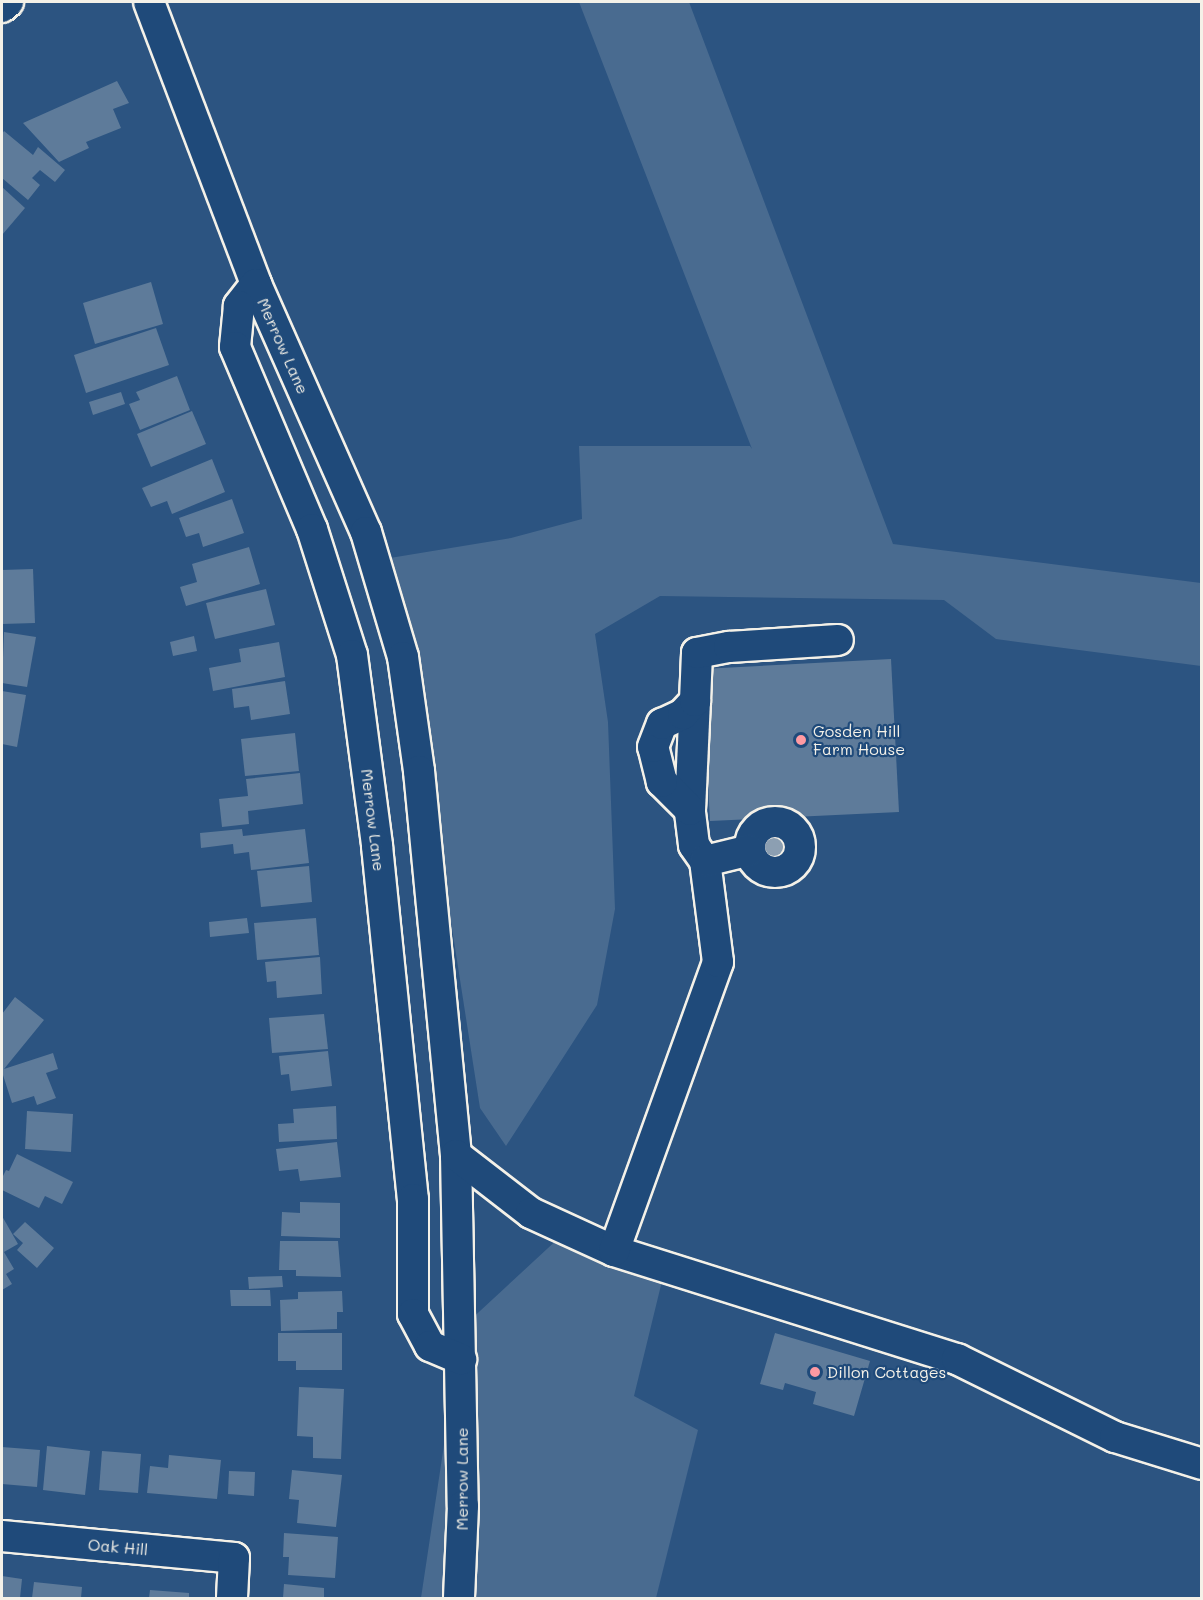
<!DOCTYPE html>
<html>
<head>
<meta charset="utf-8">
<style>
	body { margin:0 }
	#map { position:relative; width:1203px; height:1600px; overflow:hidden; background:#2c5481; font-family:Mali,sans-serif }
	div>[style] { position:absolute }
	.green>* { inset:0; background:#496b90 }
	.building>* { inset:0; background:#5e7b9a }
	.roads { filter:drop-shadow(2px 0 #f4f1e8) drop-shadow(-2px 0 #f4f1e8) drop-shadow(0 2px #f4f1e8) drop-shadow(0 -2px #f4f1e8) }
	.minor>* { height:30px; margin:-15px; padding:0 15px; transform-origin:15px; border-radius:15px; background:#1f4a7a }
	.minor>.ring { margin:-15px; padding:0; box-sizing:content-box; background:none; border:30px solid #1f4a7a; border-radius:50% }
	.trees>* { width:18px; height:18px; margin:-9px; border-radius:50%; background:#8c9fb2 }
	.dots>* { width:16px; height:16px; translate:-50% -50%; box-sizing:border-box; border:3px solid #1f4a7a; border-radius:50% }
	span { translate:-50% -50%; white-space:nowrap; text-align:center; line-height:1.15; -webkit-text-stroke:4.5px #1f4a7a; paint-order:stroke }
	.street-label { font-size:16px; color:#f4f1e8 }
	.poi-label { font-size:16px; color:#f4f1e8 }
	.left { translate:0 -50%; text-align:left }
	.frame { position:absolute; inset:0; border:3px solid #f4f1e8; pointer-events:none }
</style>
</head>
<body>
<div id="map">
	<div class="green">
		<div style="clip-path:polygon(579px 2px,689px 2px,893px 544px,1201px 583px,1201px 666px,996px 639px,944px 600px,660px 596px,595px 634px,608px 722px,615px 909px,597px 1005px,506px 1146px,480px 1108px,444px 877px,417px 649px,390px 558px,511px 538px,582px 519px,579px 446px,750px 446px,752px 449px)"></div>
		<div style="clip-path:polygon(561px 1236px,662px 1281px,634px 1396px,698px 1430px,656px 1598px,421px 1598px,451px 1398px,467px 1323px)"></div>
	</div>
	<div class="building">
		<div style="clip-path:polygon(117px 81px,129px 103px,113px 109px,121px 128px,86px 142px,89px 148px,59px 162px,23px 123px)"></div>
		<div style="clip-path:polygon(4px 131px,33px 155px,38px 147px,65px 170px,55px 182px,40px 170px,32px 178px,40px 185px,28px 200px,2px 178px,2px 134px)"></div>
		<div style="clip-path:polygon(2px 187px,25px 208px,2px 235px)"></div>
		<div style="clip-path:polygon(151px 282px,163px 324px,95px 344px,83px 303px)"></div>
		<div style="clip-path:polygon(156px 328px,169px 365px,86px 393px,74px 355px)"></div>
		<div style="clip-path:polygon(177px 376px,190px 410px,140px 430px,129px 404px,140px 400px,136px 392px)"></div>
		<div style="clip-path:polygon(121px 392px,125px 404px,93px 415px,89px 402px)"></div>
		<div style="clip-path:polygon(192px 411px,206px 444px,151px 467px,137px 434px)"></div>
		<div style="clip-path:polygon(212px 459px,225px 492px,172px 514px,167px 501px,151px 507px,142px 488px)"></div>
		<div style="clip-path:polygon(232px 499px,244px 533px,203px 547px,199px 533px,186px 537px,179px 518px)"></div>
		<div style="clip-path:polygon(249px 547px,260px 584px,186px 606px,180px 587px,197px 582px,192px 564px)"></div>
		<div style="clip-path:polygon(33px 569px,35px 623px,2px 624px,2px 570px)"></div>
		<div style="clip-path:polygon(266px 589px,275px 625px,215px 639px,206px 603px)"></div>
		<div style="clip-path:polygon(4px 632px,36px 637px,27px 687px,2px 683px)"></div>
		<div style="clip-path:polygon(194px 636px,197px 651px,173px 656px,170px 642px)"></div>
		<div style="clip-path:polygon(279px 642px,285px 677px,213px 691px,209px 668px,241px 662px,239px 649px)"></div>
		<div style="clip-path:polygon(891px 659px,899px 812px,710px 821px,702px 669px)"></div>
		<div style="clip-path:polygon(285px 681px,290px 714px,251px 720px,249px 706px,234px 708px,232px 689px)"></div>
		<div style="clip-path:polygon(2px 691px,26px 695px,17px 747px,2px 744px)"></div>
		<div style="clip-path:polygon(295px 733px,299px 771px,245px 776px,241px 739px)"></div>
		<div style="clip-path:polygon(300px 773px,303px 804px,248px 811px,249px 824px,222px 827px,219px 799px,248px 796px,246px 779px)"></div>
		<div style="clip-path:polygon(242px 829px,243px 836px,305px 829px,309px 863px,251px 870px,249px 852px,234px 854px,233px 844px,201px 848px,200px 833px)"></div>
		<div style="clip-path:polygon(309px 866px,312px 902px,261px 907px,257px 871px)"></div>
		<div style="clip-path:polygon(247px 918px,249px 933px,210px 937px,209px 922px)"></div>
		<div style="clip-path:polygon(316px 918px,319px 955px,257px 960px,254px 923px)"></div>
		<div style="clip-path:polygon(320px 957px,322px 994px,277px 998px,276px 981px,267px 982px,265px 962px)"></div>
		<div style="clip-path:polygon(15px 997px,44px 1020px,4px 1069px,53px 1053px,58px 1069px,46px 1073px,56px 1098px,37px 1105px,34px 1096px,12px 1103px,2px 1072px,2px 1014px)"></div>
		<div style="clip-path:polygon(324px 1014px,328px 1049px,272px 1053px,269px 1018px)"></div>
		<div style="clip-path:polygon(328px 1051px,332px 1086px,291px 1091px,289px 1074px,281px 1075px,279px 1056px)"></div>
		<div style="clip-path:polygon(336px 1106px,337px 1139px,279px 1142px,278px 1124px,294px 1123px,293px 1109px)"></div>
		<div style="clip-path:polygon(27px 1111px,73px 1114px,71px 1152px,25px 1149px)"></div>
		<div style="clip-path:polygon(337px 1142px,341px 1177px,300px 1181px,298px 1169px,279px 1171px,276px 1149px)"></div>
		<div style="clip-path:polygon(17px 1154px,73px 1182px,62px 1204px,45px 1196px,39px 1208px,2px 1190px,2px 1178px,6px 1170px,9px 1171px)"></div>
		<div style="clip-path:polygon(300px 1202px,340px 1203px,340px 1238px,281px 1236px,282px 1212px,300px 1213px)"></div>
		<div style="clip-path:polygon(2px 1216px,18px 1244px,4px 1252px,14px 1269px,6px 1274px,12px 1284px,2px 1290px)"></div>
		<div style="clip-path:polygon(25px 1222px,54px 1248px,37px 1268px,17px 1250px,23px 1243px,13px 1234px)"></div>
		<div style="clip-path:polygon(280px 1241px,338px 1241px,341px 1277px,296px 1276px,296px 1270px,279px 1270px)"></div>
		<div style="clip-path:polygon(282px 1276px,283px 1287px,249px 1289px,248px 1277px)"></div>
		<div style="clip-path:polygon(230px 1290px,270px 1290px,271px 1306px,231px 1306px)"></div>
		<div style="clip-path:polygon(342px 1291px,343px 1312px,337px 1312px,337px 1329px,281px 1331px,280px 1300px,298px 1299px,298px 1292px)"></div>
		<div style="clip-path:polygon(278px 1333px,342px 1333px,342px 1370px,296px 1370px,296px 1361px,278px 1361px)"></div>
		<div style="clip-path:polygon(775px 1333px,870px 1361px,854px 1416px,813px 1404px,816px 1392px,785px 1383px,783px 1390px,760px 1384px)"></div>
		<div style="clip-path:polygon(299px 1387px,344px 1389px,341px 1459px,313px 1458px,313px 1437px,297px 1436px)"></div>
		<div style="clip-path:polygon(47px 1446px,90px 1451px,85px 1495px,43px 1490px)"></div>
		<div style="clip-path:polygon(2px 1447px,40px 1450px,37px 1487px,2px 1484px)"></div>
		<div style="clip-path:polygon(102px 1451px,141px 1454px,138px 1493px,99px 1490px)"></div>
		<div style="clip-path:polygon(169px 1455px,221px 1460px,217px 1499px,147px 1493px,150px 1466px,168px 1468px)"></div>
		<div style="clip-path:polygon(292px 1470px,342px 1475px,336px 1527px,297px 1523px,299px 1500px,289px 1499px)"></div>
		<div style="clip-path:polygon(229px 1471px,255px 1472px,254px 1496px,228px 1494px)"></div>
		<div style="clip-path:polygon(284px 1533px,338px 1537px,335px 1578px,288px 1575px,289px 1557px,283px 1557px)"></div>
		<div style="clip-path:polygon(2px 1576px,22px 1579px,20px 1598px,2px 1598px)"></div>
		<div style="clip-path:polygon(34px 1582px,82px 1587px,81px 1598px,32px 1598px)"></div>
		<div style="clip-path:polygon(284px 1584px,324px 1588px,324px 1598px,283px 1598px)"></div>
		<div style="clip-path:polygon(150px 1590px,189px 1593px,189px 1598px,149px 1598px)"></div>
	</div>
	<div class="roads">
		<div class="minor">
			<div style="left:149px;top:2px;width:302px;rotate:69.2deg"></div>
			<div style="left:256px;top:284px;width:271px;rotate:66.1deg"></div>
			<div style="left:366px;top:532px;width:130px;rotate:73.5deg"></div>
			<div style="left:403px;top:657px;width:115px;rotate:82deg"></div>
			<div style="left:419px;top:771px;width:386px;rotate:84.5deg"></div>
			<div style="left:456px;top:1155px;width:351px;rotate:88.9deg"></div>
			<div style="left:463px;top:1506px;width:92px;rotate:92.5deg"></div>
			<div style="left:2px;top:7px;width:8px;rotate:-40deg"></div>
			<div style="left:256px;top:284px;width:28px;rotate:128deg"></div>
			<div style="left:239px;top:306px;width:41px;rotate:95.6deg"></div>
			<div style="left:235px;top:347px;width:198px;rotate:67.1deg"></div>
			<div style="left:312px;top:529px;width:132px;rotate:72.4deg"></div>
			<div style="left:352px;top:655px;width:193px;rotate:82.5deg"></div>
			<div style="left:377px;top:846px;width:355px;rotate:84.2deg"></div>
			<div style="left:413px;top:1199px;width:115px;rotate:90deg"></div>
			<div style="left:413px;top:1314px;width:36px;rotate:62deg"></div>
			<div style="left:430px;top:1346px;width:34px;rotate:23deg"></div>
			<div style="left:690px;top:810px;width:109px;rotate:-87.4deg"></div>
			<div class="ring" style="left:750px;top:822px;width:20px;height:20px"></div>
			<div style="left:705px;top:861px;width:19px;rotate:-125deg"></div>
			<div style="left:694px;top:845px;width:35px;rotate:-97deg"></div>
			<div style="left:690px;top:810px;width:40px;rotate:-135deg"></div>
			<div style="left:662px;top:782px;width:36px;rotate:-104deg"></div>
			<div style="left:653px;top:747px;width:25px;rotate:-69deg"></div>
			<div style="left:662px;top:724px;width:23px;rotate:-25deg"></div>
			<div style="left:683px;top:714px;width:18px;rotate:-47deg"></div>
			<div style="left:695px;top:701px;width:48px;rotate:-87.6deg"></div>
			<div style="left:697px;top:653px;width:33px;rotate:-11deg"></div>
			<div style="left:729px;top:647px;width:109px;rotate:-3.7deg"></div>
			<div style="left:456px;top:1155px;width:95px;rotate:37.7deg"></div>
			<div style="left:531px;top:1213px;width:91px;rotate:24.6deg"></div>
			<div style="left:614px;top:1251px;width:360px;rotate:17.5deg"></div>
			<div style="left:957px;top:1359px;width:176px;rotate:26.3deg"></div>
			<div style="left:1115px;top:1437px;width:91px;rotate:17.2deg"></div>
			<div style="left:614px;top:1251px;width:307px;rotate:-70.2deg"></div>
			<div style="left:718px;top:962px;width:102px;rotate:-97.3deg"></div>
			<div style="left:705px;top:861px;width:46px;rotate:-13.7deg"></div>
			<div style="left:2px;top:1536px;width:233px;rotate:5.4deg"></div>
			<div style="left:234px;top:1558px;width:40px;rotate:92.9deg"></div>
		</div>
	</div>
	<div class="trees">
		<div style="left:774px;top:847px"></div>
	</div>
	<div class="dots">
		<div style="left:801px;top:740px;background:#ff9aa2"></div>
		<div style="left:815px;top:1372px;background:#ff9aa2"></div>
	</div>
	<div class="street-label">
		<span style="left:283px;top:346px;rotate:66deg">Merrow Lane</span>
		<span style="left:373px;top:820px;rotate:83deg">Merrow Lane</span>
		<span style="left:462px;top:1479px;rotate:-90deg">Merrow Lane</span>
		<span style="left:118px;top:1547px;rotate:5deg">Oak Hill</span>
	</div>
	<div class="poi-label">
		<span class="left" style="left:813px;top:740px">Gosden Hill<br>Farm House</span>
		<span class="left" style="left:827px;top:1372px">Dillon Cottages</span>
	</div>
	<div class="frame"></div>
</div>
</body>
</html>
